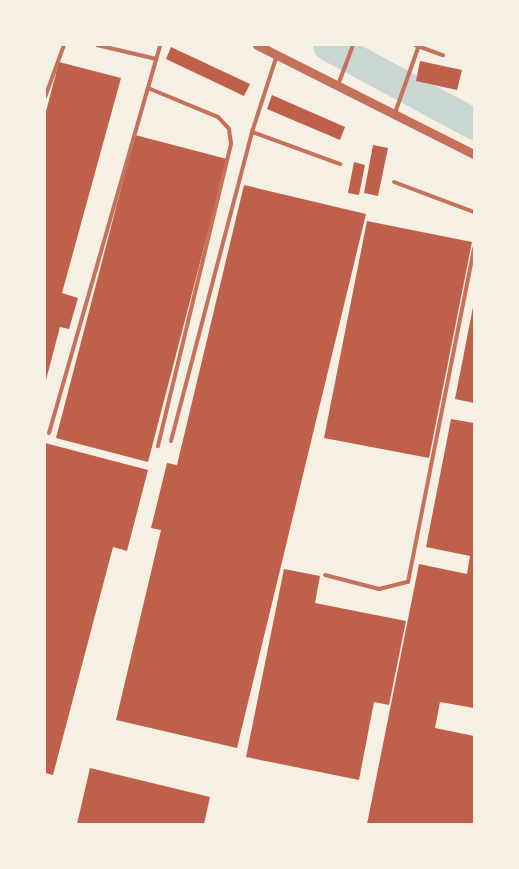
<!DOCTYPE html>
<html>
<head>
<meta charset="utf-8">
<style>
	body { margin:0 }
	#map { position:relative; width:519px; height:869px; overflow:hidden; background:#f6efe4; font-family:Georgia,serif }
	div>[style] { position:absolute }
	.river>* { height:31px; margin:-15.5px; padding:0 15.5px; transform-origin:15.5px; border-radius:15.5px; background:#c9d6d2 }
	.building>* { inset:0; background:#bf614a }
	.service>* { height:4px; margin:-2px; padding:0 2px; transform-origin:2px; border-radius:2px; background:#c5725c }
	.tertiary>* { height:9px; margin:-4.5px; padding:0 4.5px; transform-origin:4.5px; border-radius:4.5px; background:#c5725c }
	span { translate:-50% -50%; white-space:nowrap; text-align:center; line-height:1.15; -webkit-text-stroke:5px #f6efe4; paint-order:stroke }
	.frame { position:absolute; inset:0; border:46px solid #f6efe4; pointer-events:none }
</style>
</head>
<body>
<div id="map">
	<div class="river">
		<div style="left:328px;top:45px;width:166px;rotate:28.4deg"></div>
	</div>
	<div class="building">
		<div style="clip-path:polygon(171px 47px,250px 84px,244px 96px,166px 59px)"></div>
		<div style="clip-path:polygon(420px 61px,462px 70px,457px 90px,416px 81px)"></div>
		<div style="clip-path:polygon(59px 62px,121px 78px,62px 293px,78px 298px,69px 329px,60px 327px,46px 380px,45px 115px)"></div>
		<div style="clip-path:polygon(272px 95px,345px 127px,340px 140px,267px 109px)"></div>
		<div style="clip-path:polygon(135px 135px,227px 159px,148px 462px,56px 438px)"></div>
		<div style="clip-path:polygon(373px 145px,388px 148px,378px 196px,364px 193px)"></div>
		<div style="clip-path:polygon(354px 162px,365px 165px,359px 195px,348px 193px)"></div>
		<div style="clip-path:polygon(244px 185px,366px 214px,237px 748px,116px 720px,161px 530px,151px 528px,167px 463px,177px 465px)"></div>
		<div style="clip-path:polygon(367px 221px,472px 242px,429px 458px,324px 438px)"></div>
		<div style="clip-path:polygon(473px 307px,474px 307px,474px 403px,455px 399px)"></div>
		<div style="clip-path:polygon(451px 419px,474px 423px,474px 708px,440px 702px,435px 728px,474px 736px,474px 824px,367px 824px,419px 564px,467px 574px,470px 556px,426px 547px)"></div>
		<div style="clip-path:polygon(45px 443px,148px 470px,127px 551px,113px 547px,53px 775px,45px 773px)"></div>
		<div style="clip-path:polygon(284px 569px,320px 576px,315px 603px,406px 621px,389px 705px,374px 702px,359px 780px,246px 757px)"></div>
		<div style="clip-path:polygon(90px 768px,210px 797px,204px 824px,77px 824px)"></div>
	</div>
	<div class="service">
		<div style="left:97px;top:45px;width:61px;rotate:13.3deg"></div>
		<div style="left:415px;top:45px;width:30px;rotate:20deg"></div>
		<div style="left:338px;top:85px;width:43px;rotate:-69.4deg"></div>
		<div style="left:148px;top:88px;width:76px;rotate:22.5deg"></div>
		<div style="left:218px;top:117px;width:16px;rotate:47deg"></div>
		<div style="left:229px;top:129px;width:15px;rotate:82deg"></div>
		<div style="left:231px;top:144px;width:311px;rotate:103.6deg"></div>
		<div style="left:45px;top:97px;width:55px;rotate:-69.9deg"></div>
		<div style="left:395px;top:113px;width:69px;rotate:-70.5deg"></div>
		<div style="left:252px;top:132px;width:94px;rotate:20deg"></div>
		<div style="left:394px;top:182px;width:85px;rotate:20.6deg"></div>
		<div style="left:49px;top:433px;width:404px;rotate:-74deg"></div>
		<div style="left:171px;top:441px;width:319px;rotate:-75.3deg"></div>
		<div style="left:252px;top:132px;width:81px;rotate:-72deg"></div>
		<div style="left:325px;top:575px;width:56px;rotate:14.5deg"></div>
		<div style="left:379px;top:589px;width:30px;rotate:-14deg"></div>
		<div style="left:408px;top:582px;width:340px;rotate:-78.8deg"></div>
	</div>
	<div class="tertiary">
		<div style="left:257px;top:45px;width:243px;rotate:26.7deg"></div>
	</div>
	<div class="frame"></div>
</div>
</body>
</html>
